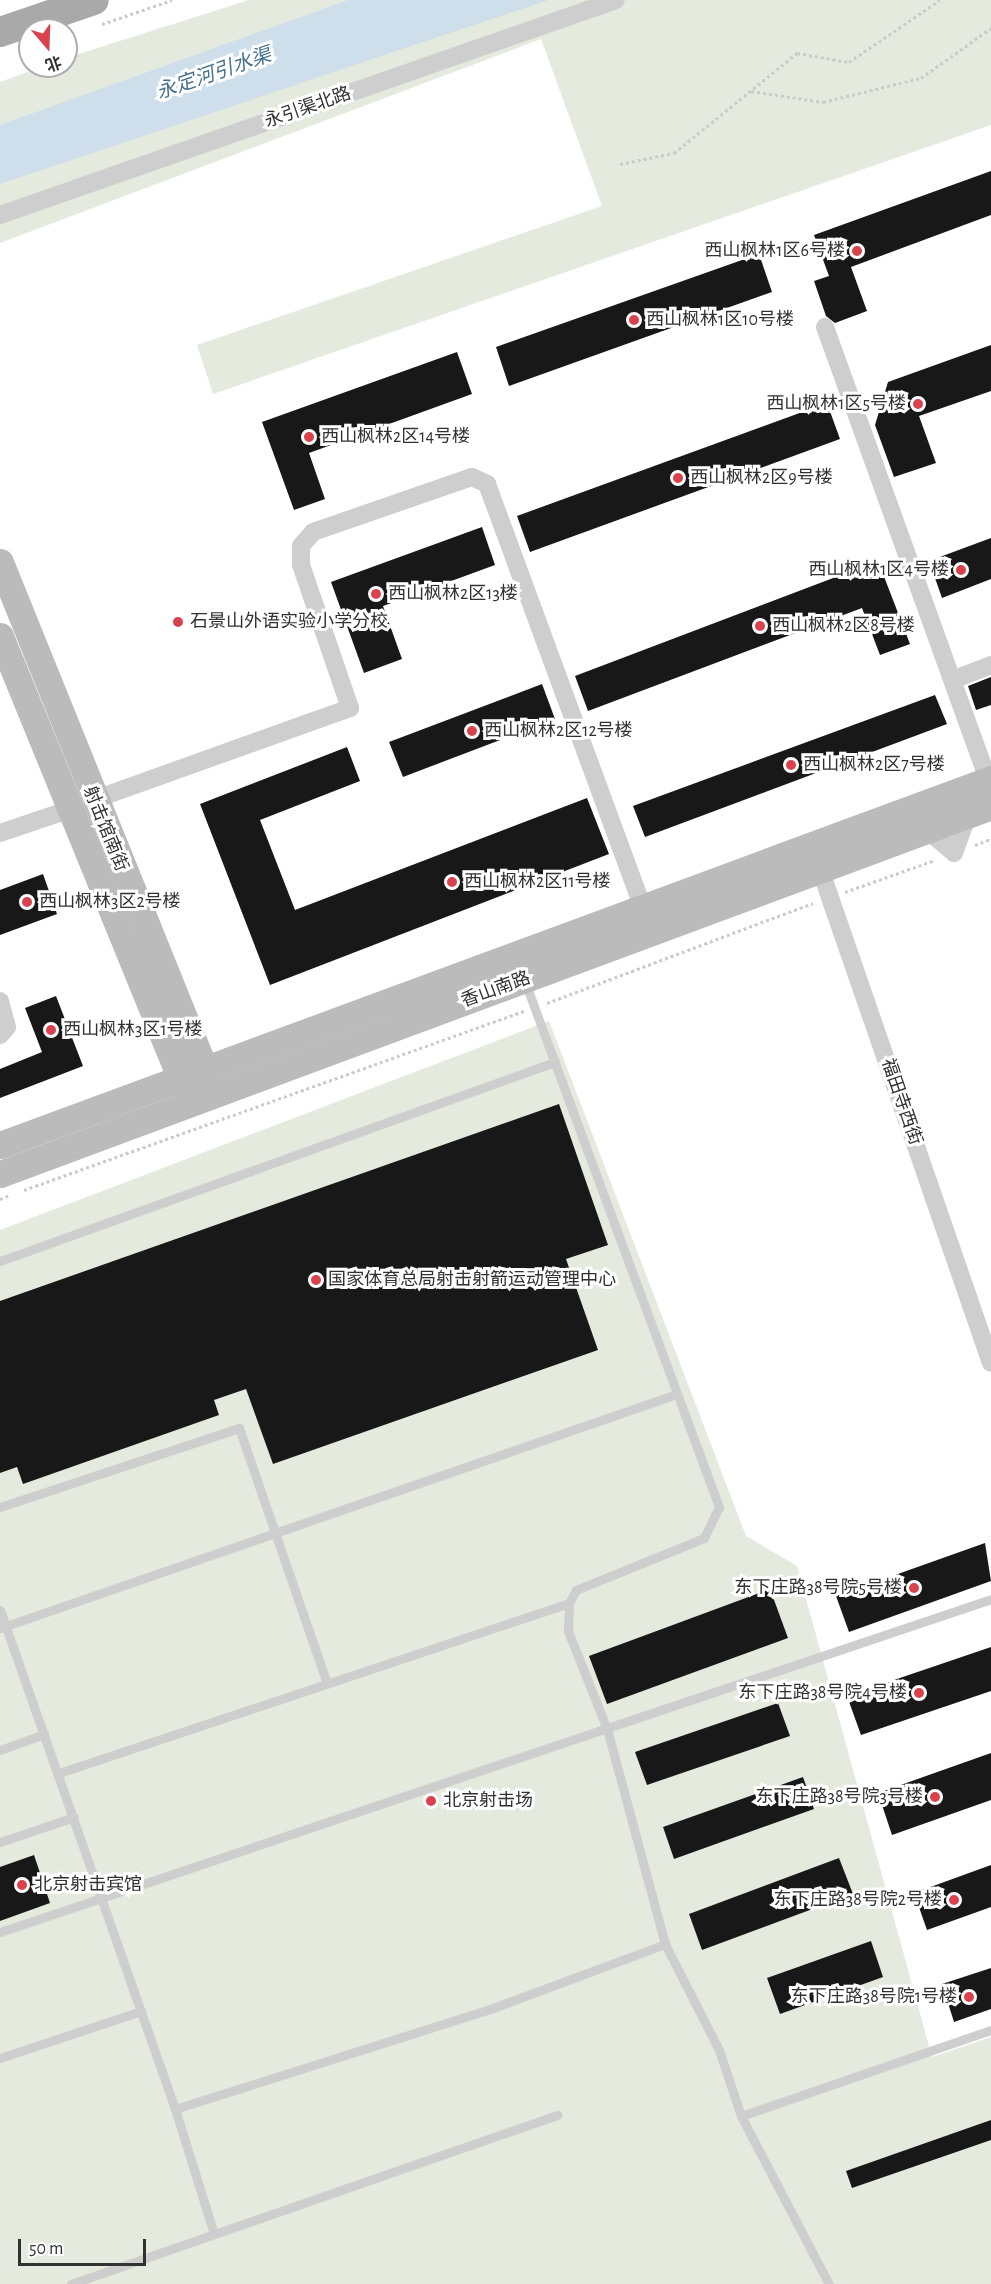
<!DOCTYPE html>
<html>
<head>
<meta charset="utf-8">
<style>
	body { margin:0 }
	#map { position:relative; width:991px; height:2284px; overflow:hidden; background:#fff; font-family:"Alegreya Sans","Noto Sans SC",sans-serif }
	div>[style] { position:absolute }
	.green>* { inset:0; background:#e4eadd }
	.water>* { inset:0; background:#cedfeb }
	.building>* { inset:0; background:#181818 }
	.path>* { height:3px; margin-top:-1.5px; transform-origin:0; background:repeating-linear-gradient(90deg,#cbcbcb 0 3px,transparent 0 6px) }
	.lane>* { height:9px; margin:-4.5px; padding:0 4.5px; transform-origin:4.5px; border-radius:4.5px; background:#cecece }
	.street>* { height:18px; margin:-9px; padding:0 9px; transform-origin:9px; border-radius:9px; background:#cecece }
	.secondary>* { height:27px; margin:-13.5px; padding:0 13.5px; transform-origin:13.5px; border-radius:13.5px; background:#bbb }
	.primary>* { height:30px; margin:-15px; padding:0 15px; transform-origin:15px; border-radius:15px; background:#a9a9a9 }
	.dots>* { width:16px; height:16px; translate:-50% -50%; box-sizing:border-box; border:3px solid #fff; border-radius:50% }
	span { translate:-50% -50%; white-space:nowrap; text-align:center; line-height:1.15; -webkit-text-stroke:6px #fff; paint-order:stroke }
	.street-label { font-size:18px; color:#313131 }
	.poi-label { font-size:18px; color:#313131 }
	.right { translate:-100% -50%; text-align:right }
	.left { translate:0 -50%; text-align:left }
	.water-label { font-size:20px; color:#44718e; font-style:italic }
	.north { position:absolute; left:18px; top:18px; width:60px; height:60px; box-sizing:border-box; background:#fff; border:2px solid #adadad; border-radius:50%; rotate:161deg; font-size:16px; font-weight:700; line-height:24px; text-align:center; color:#313131 }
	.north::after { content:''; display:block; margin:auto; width:21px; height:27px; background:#d9424c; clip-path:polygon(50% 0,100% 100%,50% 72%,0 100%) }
	.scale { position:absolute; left:18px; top:2239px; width:128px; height:27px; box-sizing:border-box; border:3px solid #313131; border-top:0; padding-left:8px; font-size:18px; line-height:21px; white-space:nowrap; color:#313131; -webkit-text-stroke:4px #fff; paint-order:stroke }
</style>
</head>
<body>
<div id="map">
	<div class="green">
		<div style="clip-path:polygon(249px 0,991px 0,991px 125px,213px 394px,197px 345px,602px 206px,541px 39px,0 243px,0 82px,44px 66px,66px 66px,66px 58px)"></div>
		<div style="clip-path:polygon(549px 1021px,746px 1536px,797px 1566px,932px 2057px,991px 2037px,991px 2284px,0 2284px,0 1230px)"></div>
	</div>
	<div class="water">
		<div style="clip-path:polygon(348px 0,549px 0,0 184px,0 125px)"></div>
	</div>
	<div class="building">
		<div style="clip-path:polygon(991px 171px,991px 215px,851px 267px,867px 311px,835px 323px,826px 316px,814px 281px,829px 276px,814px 235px)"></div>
		<div style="clip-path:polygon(759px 254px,772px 292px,509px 386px,496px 347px)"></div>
		<div style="clip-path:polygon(991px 345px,991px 391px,919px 416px,936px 463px,894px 477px,875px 425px,888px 382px)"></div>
		<div style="clip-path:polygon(457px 352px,472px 394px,309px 453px,325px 499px,294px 510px,262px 422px)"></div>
		<div style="clip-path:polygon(827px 403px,840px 439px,530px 552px,517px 516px)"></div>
		<div style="clip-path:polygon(482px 527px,495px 565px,383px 606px,402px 659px,364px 673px,331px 582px)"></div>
		<div style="clip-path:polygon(991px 538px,991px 579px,942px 598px,929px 561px)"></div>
		<div style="clip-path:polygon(878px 561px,910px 644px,880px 655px,862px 608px,588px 711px,575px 676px)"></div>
		<div style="clip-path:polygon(991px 677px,991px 705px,976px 710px,968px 686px)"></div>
		<div style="clip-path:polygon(542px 684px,555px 719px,403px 777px,389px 742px)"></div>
		<div style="clip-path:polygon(935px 695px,947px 724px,645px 837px,633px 806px)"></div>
		<div style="clip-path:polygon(347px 747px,360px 781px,260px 820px,295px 910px,587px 798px,609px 854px,270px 985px,200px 804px)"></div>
		<div style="clip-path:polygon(43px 874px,57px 914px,0 935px,0 890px)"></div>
		<div style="clip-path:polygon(56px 996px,83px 1066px,0 1098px,0 1069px,42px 1052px,25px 1008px)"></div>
		<div style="clip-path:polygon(559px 1104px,608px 1245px,566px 1259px,598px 1350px,273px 1464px,246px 1389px,214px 1400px,219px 1415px,23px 1484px,17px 1467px,0 1473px,0 1301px)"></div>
		<div style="clip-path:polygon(985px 1543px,991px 1581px,849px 1632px,836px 1596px)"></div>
		<div style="clip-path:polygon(770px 1589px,788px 1638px,607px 1704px,589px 1656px)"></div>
		<div style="clip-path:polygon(991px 1647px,991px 1691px,861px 1735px,847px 1696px)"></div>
		<div style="clip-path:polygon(778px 1703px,790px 1736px,647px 1785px,635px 1752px)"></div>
		<div style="clip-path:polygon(991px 1753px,991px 1800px,892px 1835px,878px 1793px)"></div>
		<div style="clip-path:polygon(803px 1777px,814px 1809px,674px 1859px,663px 1827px)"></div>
		<div style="clip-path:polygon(34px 1855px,50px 1903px,0 1921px,0 1867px)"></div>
		<div style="clip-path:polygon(839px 1858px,853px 1894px,702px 1950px,689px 1914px)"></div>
		<div style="clip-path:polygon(991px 1865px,991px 1907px,927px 1930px,914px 1893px)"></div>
		<div style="clip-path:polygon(871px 1941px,883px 1977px,780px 2014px,767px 1978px)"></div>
		<div style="clip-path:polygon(991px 1968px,991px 2009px,954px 2022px,942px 1984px)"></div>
		<div style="clip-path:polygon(991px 2120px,991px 2140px,852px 2188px,846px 2171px)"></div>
	</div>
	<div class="path">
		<div style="left:102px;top:24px;width:74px;rotate:-18.9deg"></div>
		<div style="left:751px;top:91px;width:73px;rotate:8.7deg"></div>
		<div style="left:823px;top:102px;width:101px;rotate:-13.8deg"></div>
		<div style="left:921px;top:78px;width:86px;rotate:-35.5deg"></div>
		<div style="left:620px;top:164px;width:55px;rotate:-11.5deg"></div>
		<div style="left:674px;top:153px;width:159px;rotate:-39.1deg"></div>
		<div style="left:797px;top:53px;width:53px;rotate:9.8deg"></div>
		<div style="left:849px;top:62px;width:110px;rotate:-34.3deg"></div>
		<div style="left:975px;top:845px;width:17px;rotate:-21deg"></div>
		<div style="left:845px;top:892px;width:96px;rotate:-19.6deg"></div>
		<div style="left:547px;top:1003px;width:284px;rotate:-20.6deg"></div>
		<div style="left:24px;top:1190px;width:531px;rotate:-19.7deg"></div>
		<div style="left:0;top:1199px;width:11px;rotate:-22deg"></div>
	</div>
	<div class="lane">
		<div style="left:525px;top:982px;width:560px;rotate:69.72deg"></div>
		<div style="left:719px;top:1507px;width:34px;rotate:116deg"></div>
		<div style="left:704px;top:1538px;width:138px;rotate:157.9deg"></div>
		<div style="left:576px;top:1590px;width:15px;rotate:118deg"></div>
		<div style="left:569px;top:1603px;width:28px;rotate:92deg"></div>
		<div style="left:568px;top:1631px;width:105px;rotate:68.3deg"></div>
		<div style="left:607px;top:1729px;width:223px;rotate:74.9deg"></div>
		<div style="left:665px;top:1944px;width:119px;rotate:63deg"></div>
		<div style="left:719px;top:2050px;width:70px;rotate:71.6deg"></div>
		<div style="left:741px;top:2116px;width:190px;rotate:62.4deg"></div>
		<div style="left:0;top:1261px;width:590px;rotate:-19.73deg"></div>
		<div style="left:0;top:1507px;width:252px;rotate:-18.3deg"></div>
		<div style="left:239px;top:1428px;width:270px;rotate:71deg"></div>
		<div style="left:0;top:1610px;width:529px;rotate:70.67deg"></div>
		<div style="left:0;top:1628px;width:716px;rotate:-19.07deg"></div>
		<div style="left:0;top:1750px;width:47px;rotate:-20deg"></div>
		<div style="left:59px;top:1773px;width:538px;rotate:-18.43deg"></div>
		<div style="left:0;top:1842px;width:78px;rotate:-18.7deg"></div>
		<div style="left:0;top:1932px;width:1045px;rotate:-18.57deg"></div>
		<div style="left:0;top:2058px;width:149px;rotate:-18.4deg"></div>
		<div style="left:741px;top:2116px;width:264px;rotate:-19deg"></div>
		<div style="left:214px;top:2234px;width:131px;rotate:-107.3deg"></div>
		<div style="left:175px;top:2109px;width:334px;rotate:-17.6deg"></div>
		<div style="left:493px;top:2008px;width:184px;rotate:-20.4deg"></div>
		<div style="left:71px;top:2284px;width:515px;rotate:-19.17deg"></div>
	</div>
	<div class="street">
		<div style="left:0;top:215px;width:652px;rotate:-19.24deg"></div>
		<div style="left:825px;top:327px;width:481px;rotate:70.2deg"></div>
		<div style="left:955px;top:679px;width:39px;rotate:-21deg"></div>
		<div style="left:93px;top:800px;width:273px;rotate:-19.7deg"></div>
		<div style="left:350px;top:708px;width:151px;rotate:-108.9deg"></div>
		<div style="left:301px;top:565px;width:19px;rotate:-90deg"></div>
		<div style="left:301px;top:546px;width:18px;rotate:-49deg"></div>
		<div style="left:313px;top:532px;width:168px;rotate:-19.1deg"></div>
		<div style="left:472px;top:477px;width:17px;rotate:25deg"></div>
		<div style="left:487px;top:484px;width:450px;rotate:69.8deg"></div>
		<div style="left:927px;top:830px;width:35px;rotate:40deg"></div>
		<div style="left:954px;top:853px;width:40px;rotate:-69.8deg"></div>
		<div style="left:0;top:833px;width:72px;rotate:-18.7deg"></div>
		<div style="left:817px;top:860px;width:532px;rotate:70.92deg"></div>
		<div style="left:0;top:1001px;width:27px;rotate:75deg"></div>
		<div style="left:7px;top:1027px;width:11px;rotate:131deg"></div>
	</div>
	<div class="secondary">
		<div style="left:0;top:562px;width:566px;rotate:68.01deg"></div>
		<div style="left:0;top:636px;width:498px;rotate:67.8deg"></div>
		<div style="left:0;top:1145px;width:1056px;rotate:-20.27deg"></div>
		<div style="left:0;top:1174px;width:1057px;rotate:-20.37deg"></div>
	</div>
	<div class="primary">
		<div style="left:0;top:32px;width:99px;rotate:-18.8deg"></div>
	</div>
	<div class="dots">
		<div style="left:857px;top:251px;background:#d9424c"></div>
		<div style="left:634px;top:320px;background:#d9424c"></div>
		<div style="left:918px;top:404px;background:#d9424c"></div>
		<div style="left:309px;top:437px;background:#d9424c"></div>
		<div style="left:678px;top:478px;background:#d9424c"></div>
		<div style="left:961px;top:570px;background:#d9424c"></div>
		<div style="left:376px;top:594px;background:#d9424c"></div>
		<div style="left:178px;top:622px;background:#d9424c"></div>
		<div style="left:760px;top:626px;background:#d9424c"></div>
		<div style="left:472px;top:731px;background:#d9424c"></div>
		<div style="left:791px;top:765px;background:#d9424c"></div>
		<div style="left:452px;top:882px;background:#d9424c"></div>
		<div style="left:27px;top:902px;background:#d9424c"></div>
		<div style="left:51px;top:1030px;background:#d9424c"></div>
		<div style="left:316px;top:1280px;background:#d9424c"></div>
		<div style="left:914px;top:1588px;background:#d9424c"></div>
		<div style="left:919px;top:1693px;background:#d9424c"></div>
		<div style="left:935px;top:1797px;background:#d9424c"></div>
		<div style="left:431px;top:1801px;background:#d9424c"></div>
		<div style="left:22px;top:1885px;background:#d9424c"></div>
		<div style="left:954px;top:1900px;background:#d9424c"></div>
		<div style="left:969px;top:1997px;background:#d9424c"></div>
	</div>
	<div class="street-label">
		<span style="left:308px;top:108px;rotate:-19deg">永引渠北路</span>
		<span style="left:105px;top:829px;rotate:68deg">射击馆南街</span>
		<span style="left:496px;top:990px;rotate:-20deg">香山南路</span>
		<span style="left:901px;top:1102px;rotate:71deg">福田寺西街</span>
	</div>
	<div class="poi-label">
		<span class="right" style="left:845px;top:251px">西山枫林1区6号楼</span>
		<span class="left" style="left:646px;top:320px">西山枫林1区10号楼</span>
		<span class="right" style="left:906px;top:404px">西山枫林1区5号楼</span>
		<span class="left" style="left:321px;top:437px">西山枫林2区14号楼</span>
		<span class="left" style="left:690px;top:478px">西山枫林2区9号楼</span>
		<span class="right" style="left:949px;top:570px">西山枫林1区4号楼</span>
		<span class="left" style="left:388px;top:594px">西山枫林2区13楼</span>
		<span class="left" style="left:190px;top:622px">石景山外语实验小学分校</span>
		<span class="left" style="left:772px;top:626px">西山枫林2区8号楼</span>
		<span class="left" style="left:484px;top:731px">西山枫林2区12号楼</span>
		<span class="left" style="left:803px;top:765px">西山枫林2区7号楼</span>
		<span class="left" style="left:464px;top:882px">西山枫林2区11号楼</span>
		<span class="left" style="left:39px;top:902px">西山枫林3区2号楼</span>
		<span class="left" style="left:63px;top:1030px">西山枫林3区1号楼</span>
		<span class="left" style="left:328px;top:1280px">国家体育总局射击射箭运动管理中心</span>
		<span class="right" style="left:902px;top:1588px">东下庄路38号院5号楼</span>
		<span class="right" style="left:907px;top:1693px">东下庄路38号院4号楼</span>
		<span class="right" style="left:923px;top:1797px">东下庄路38号院3号楼</span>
		<span class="left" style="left:443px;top:1801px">北京射击场</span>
		<span class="left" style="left:34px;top:1885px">北京射击宾馆</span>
		<span class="right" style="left:942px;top:1900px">东下庄路38号院2号楼</span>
		<span class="right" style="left:957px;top:1997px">东下庄路38号院1号楼</span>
	</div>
	<div class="water-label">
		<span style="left:214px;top:74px;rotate:-19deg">永定河引水渠</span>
	</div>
	<div class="north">北</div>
	<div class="scale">50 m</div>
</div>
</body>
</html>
